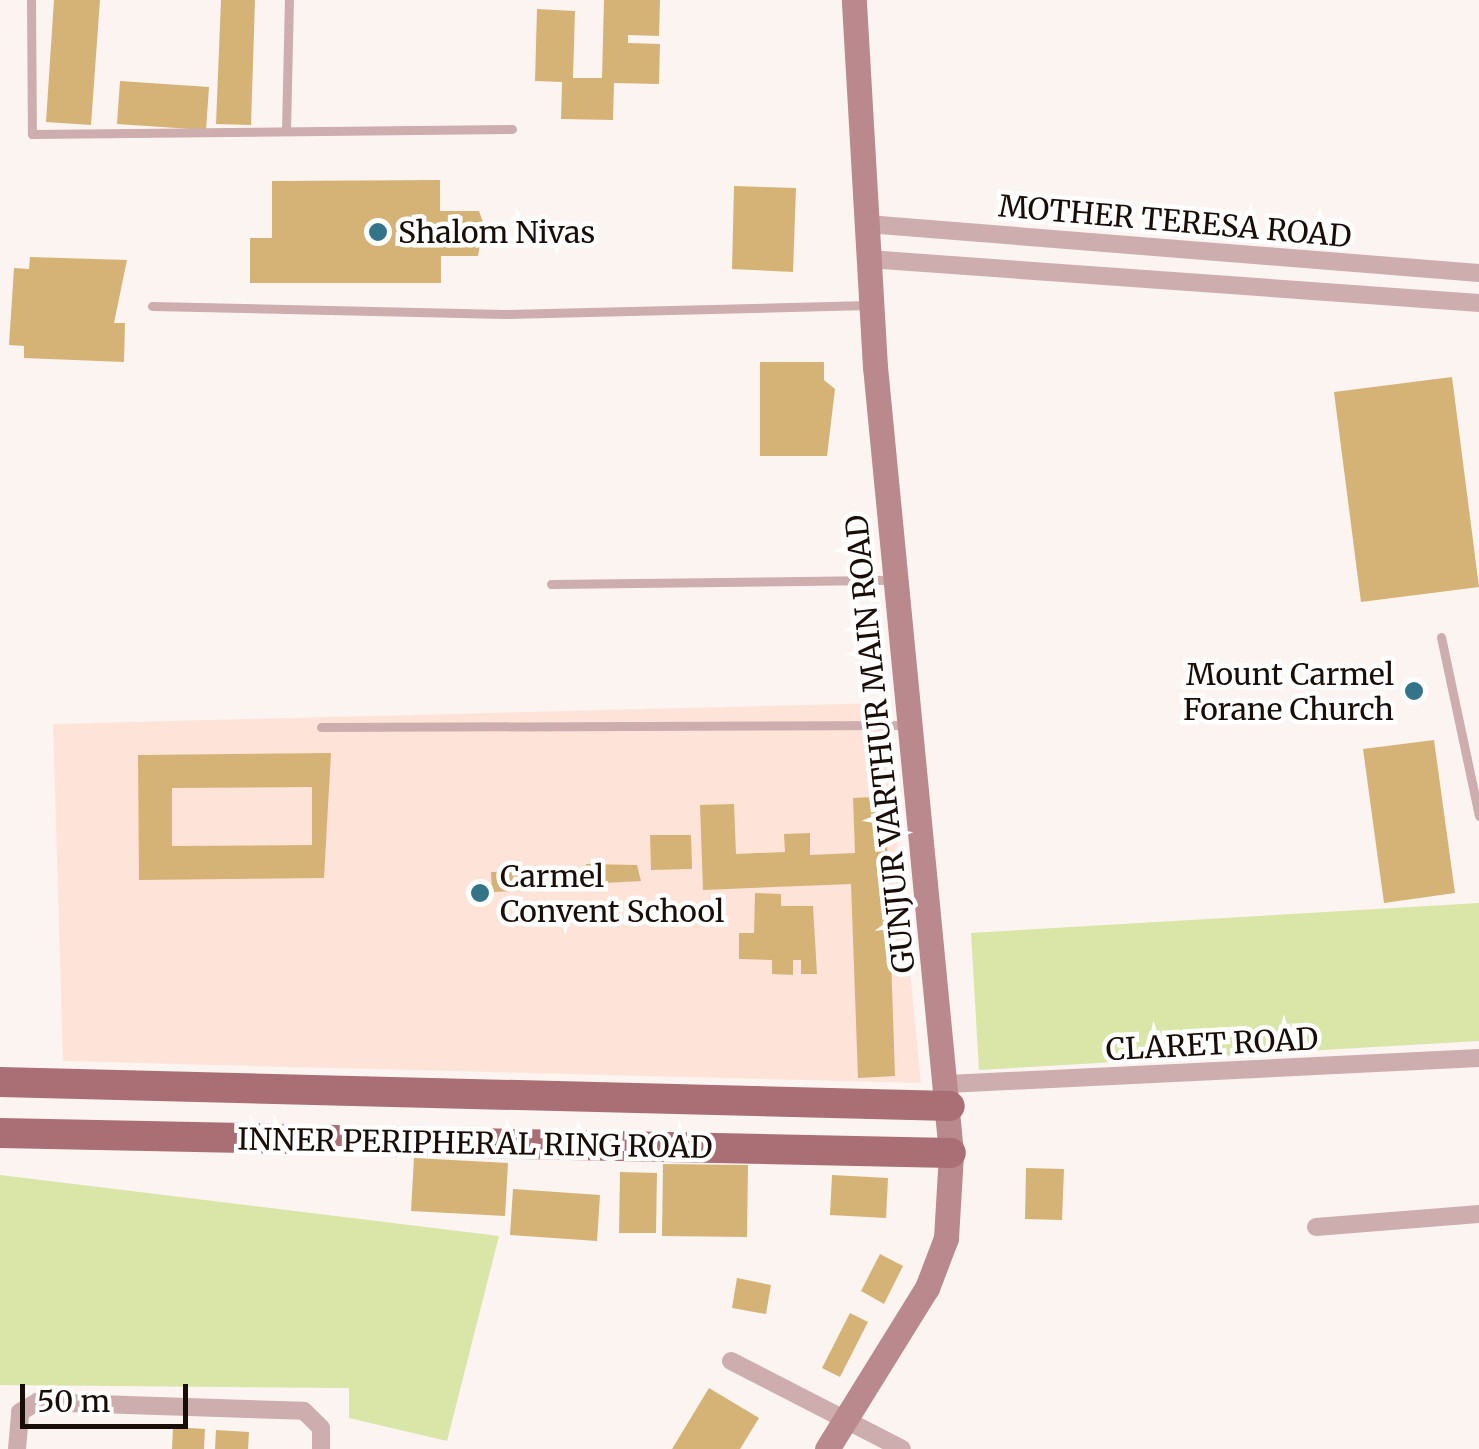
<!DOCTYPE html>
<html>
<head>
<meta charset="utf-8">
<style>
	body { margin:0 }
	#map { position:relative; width:1479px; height:1449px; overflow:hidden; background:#fbf4f1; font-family:Merriweather,serif }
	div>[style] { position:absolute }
	.built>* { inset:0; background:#fee4d8 }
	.green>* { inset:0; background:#dae5a8 }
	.building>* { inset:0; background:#d5b377 }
	.lane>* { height:9px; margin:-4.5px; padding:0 4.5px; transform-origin:4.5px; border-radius:4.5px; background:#ceadaf }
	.street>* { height:18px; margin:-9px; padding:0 9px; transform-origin:9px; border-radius:9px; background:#ceadaf }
	.secondary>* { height:25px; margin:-12.5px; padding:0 12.5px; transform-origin:12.5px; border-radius:12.5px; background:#b9898d }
	.primary>* { height:30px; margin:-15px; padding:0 15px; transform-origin:15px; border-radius:15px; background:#a96f75 }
	.dots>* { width:28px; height:28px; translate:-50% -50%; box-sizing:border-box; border:5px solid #fff; border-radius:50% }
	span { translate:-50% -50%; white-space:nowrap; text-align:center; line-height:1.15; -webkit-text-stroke:9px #fff; paint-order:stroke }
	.street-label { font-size:30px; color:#190d08 }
	.poi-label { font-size:30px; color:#190d08 }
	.left { translate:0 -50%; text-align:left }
	.right { translate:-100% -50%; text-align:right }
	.scale { position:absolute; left:20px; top:1384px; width:168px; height:45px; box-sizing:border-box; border:5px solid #190d08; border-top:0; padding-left:12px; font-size:30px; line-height:35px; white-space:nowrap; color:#190d08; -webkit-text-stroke:8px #fff; paint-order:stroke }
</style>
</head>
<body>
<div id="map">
	<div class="built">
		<div style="clip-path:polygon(884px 703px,921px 1083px,63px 1061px,53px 724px)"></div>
	</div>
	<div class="green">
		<div style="clip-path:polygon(1479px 903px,1479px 1041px,979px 1070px,971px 933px)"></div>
		<div style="clip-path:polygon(0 1175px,499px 1236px,447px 1441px,349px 1418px,349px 1388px,0 1385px)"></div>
	</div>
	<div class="building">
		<div style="clip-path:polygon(54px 0,100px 0,91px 125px,46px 122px)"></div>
		<div style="clip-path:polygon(221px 0,255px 0,251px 125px,216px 124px)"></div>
		<div style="clip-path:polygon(604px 0,660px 0,659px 36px,628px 35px,628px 43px,660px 44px,659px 84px,614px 83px,613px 120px,561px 119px,562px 82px,535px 81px,537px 9px,575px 11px,573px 78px,602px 78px)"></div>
		<div style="clip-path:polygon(120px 81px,209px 87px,206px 130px,117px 124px)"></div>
		<div style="clip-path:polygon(440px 180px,440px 211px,479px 211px,484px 225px,478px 256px,441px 256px,441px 283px,250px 283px,250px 238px,272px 238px,272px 181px)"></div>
		<div style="clip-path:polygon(734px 186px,796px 188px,793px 272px,732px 269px)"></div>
		<div style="clip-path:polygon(30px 257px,127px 260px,114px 323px,125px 323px,124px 362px,24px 358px,24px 346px,9px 345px,14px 268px,29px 269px)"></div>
		<div style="clip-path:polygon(760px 362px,824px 362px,824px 380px,835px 389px,827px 456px,760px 456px)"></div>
		<div style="clip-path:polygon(1452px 377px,1479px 587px,1361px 602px,1334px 392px)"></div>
		<div style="clip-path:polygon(1434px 740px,1455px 893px,1384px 903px,1363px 749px)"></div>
		<div style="clip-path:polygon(evenodd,331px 753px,324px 878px,139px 880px,138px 755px,331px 753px,312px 787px,312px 845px,172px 846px,172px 788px,312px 787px)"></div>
		<div style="clip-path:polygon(873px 797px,873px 810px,886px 809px,895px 1076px,858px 1078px,851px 884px,703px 890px,700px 805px,734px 804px,736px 854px,785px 852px,784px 834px,810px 833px,810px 855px,855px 853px,853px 798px)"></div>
		<div style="clip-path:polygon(650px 835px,691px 835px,692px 869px,651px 870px)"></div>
		<div style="clip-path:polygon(586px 864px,637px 865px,641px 881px,586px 884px)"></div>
		<div style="clip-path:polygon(491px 872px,519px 872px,519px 891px,492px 892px)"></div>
		<div style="clip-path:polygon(755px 893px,781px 894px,781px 906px,813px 906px,817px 974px,801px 974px,801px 960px,793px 960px,793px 975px,772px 974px,772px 960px,739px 959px,739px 933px,754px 933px)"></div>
		<div style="clip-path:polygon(414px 1158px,508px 1163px,505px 1216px,411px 1211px)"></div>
		<div style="clip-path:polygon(663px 1164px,748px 1165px,747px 1237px,662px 1236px)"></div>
		<div style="clip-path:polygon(1026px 1168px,1064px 1169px,1062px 1220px,1025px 1219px)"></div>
		<div style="clip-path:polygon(620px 1172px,657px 1173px,656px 1233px,619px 1233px)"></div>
		<div style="clip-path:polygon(832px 1175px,888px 1178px,886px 1218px,830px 1215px)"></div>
		<div style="clip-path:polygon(513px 1189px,600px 1195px,597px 1241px,510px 1235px)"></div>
		<div style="clip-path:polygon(880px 1254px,903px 1266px,884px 1304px,861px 1291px)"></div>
		<div style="clip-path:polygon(737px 1278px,771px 1285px,766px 1314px,732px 1308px)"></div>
		<div style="clip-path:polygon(850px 1313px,868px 1322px,840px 1377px,822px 1368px)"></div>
		<div style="clip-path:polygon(709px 1388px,759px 1418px,740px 1449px,672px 1449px)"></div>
		<div style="clip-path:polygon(173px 1427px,205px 1429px,204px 1449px,172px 1449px)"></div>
		<div style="clip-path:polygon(216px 1430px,249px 1432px,248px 1449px,215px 1449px)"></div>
	</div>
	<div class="lane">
		<div style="left:31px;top:0;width:134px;rotate:89.6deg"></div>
		<div style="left:32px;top:134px;width:480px;rotate:-0.6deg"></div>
		<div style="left:286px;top:130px;width:130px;rotate:-88.7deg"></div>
		<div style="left:152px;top:306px;width:352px;rotate:1.3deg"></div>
		<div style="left:504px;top:314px;width:365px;rotate:-1.4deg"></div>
		<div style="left:551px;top:584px;width:342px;rotate:-0.7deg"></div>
		<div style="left:1441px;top:637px;width:183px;rotate:78deg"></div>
		<div style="left:321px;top:727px;width:588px;rotate:-0.19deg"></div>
	</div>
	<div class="street">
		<div style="left:867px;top:224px;width:614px;rotate:4.58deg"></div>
		<div style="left:868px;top:259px;width:613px;rotate:4.12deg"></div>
		<div style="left:948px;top:1084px;width:532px;rotate:-2.8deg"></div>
		<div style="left:1316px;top:1227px;width:164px;rotate:-4.6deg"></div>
		<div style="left:731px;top:1361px;width:192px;rotate:27.2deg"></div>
		<div style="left:17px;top:1449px;width:37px;rotate:-85deg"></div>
		<div style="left:20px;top:1412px;width:20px;rotate:-30deg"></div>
		<div style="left:37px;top:1402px;width:267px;rotate:1.9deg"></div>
		<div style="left:304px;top:1411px;width:24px;rotate:45deg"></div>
		<div style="left:321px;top:1428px;width:21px;rotate:90deg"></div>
	</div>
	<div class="secondary">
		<div style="left:827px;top:1449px;width:190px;rotate:-58.2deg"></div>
		<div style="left:927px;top:1288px;width:53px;rotate:-69.2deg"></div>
		<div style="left:946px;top:1238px;width:85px;rotate:-86.6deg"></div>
		<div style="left:951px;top:1153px;width:790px;rotate:-95.52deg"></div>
		<div style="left:875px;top:367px;width:368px;rotate:-93.3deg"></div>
	</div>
	<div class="primary">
		<div style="left:0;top:1082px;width:950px;rotate:1.45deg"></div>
		<div style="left:0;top:1133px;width:951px;rotate:1.2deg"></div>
	</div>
	<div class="dots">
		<div style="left:378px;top:232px;background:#347488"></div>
		<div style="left:1414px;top:691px;background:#347488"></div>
		<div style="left:480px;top:893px;background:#347488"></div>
	</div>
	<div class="street-label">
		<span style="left:1175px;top:221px;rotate:5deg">MOTHER TERESA ROAD</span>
		<span style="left:880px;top:744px;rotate:-96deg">GUNJUR VARTHUR MAIN ROAD</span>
		<span style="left:1212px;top:1044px;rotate:-3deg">CLARET ROAD</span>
		<span style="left:475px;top:1143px;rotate:1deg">INNER PERIPHERAL RING ROAD</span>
	</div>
	<div class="poi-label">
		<span class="left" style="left:398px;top:232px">Shalom Nivas</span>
		<span class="right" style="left:1394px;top:691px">Mount Carmel<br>Forane Church</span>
		<span class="left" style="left:500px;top:893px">Carmel<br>Convent School</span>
	</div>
	<div class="scale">50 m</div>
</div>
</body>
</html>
